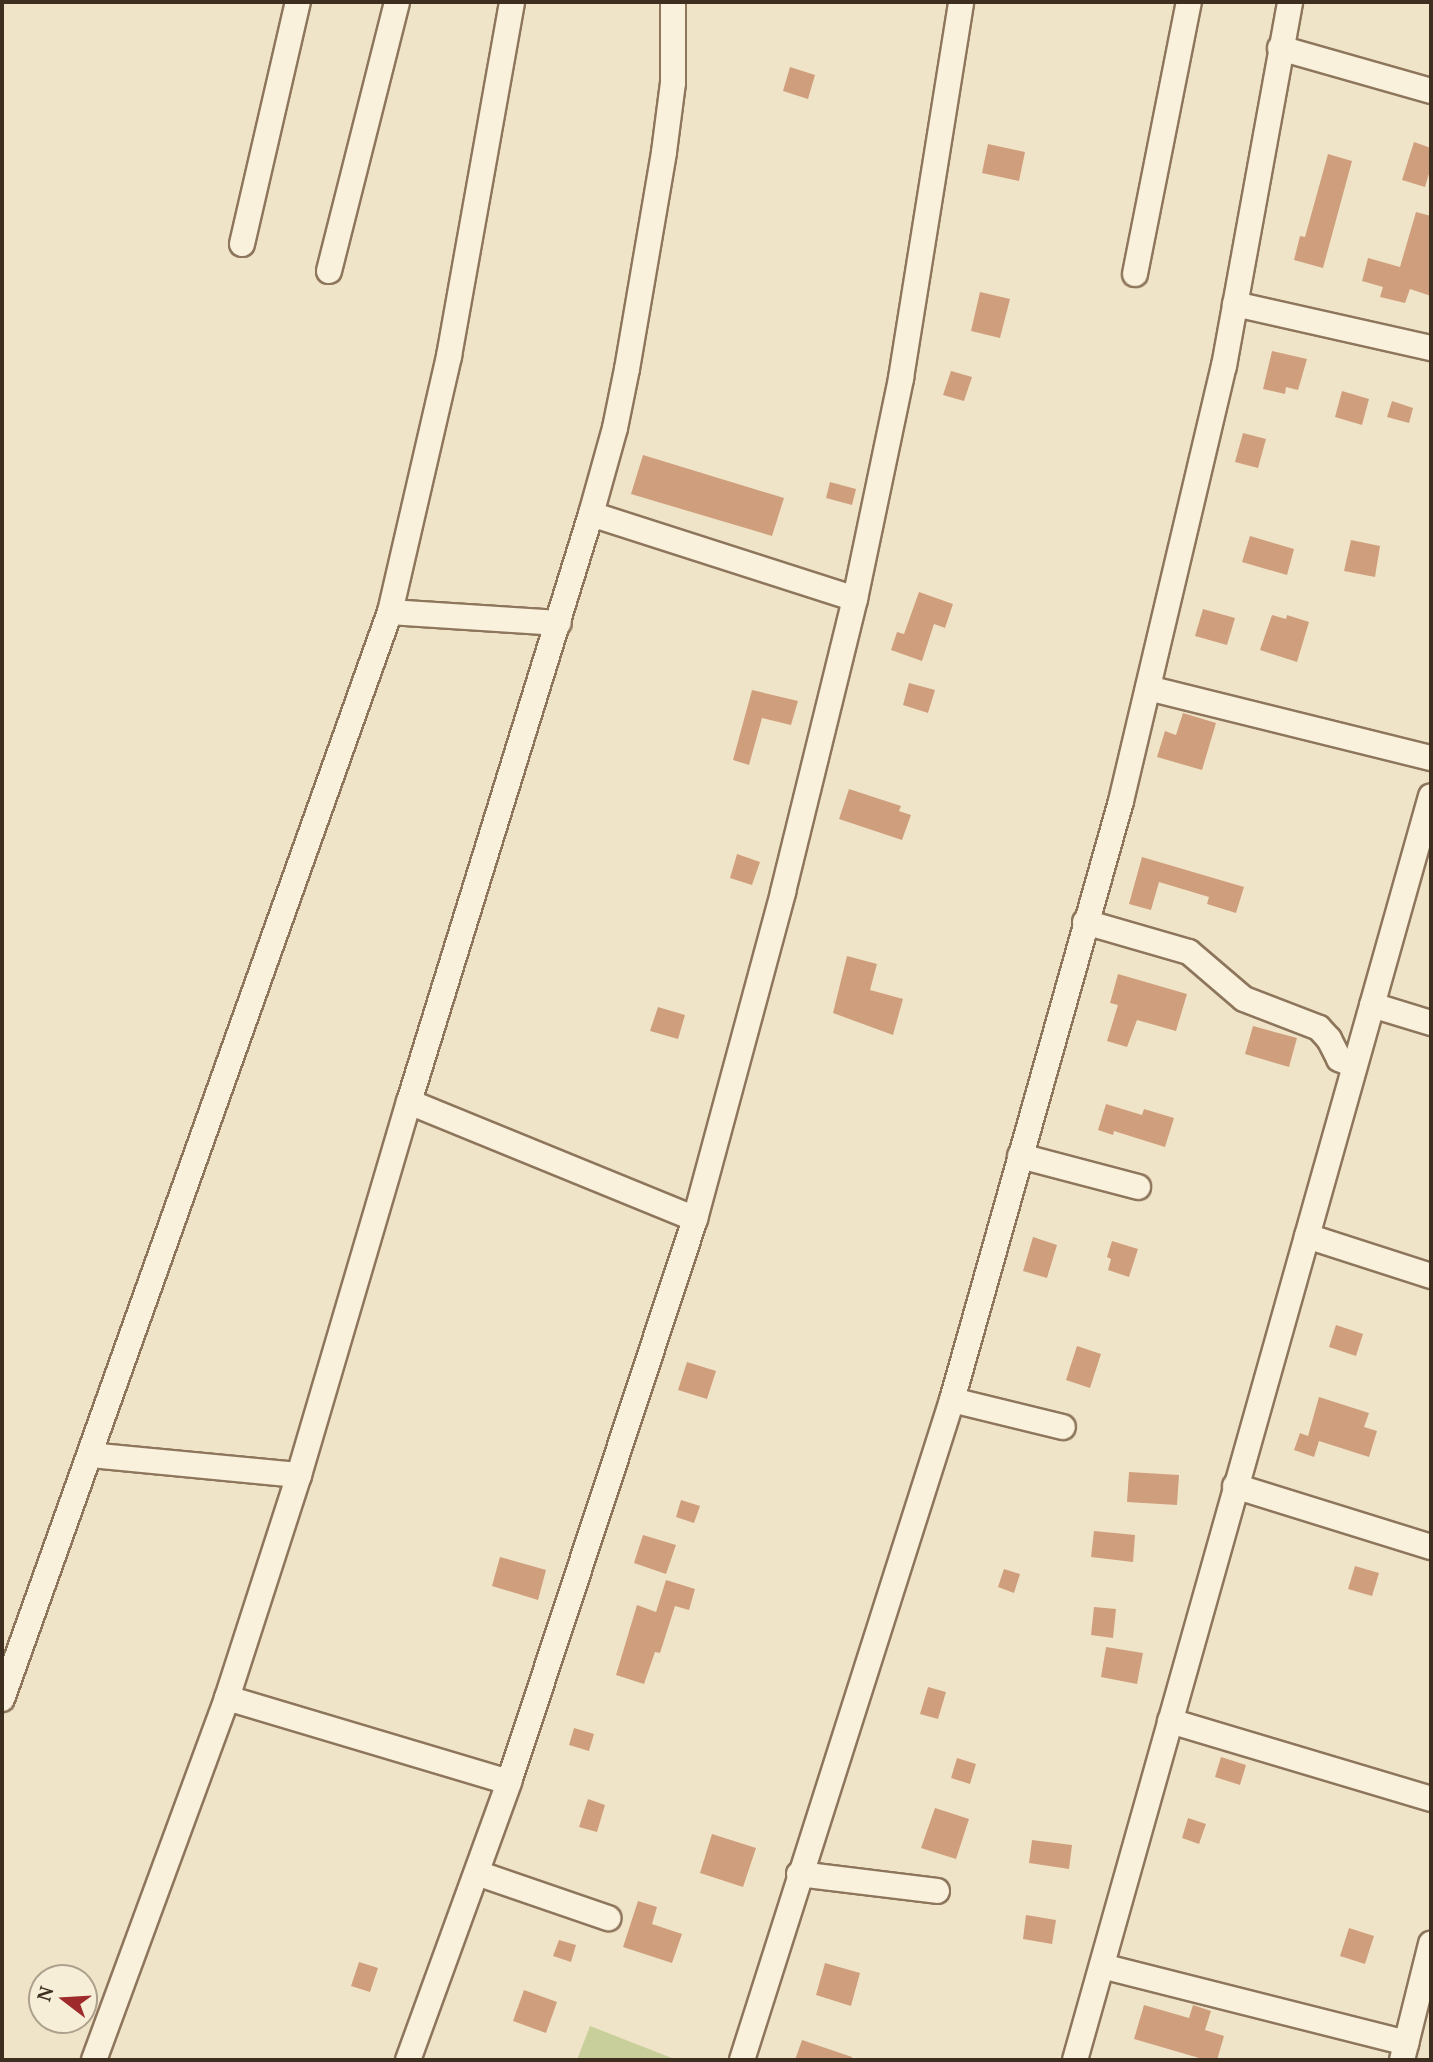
<!DOCTYPE html>
<html>
<head>
<meta charset="utf-8">
<style>
	body { margin:0 }
	#map { position:relative; width:1433px; height:2062px; overflow:hidden; background:#f0e4c8; font-family:"PT Serif",serif }
	div>[style] { position:absolute }
	.green>* { inset:0; background:#c9cf9b }
	.building>* { inset:0; background:#cf9f7d }
	.roads { filter:drop-shadow(2px 0 #8d765c) drop-shadow(-2px 0 #8d765c) drop-shadow(0 2px #8d765c) drop-shadow(0 -2px #8d765c) }
	.minor>* { height:24px; margin:-12px; padding:0 12px; transform-origin:12px; border-radius:12px; background:#faf1dc }
	span { translate:-50% -50%; white-space:nowrap; text-align:center; line-height:1.15; -webkit-text-stroke:5px #f7eed8; paint-order:stroke }
	.frame { position:absolute; inset:0; border:4px solid #3d2e20; pointer-events:none }
	.north { position:absolute; left:28px; top:1964px; width:70px; height:70px; box-sizing:border-box; background:#f7eed8; border:2px solid #ada18e; border-radius:50%; rotate:287deg; font-size:19px; font-weight:700; line-height:28px; text-align:center; color:#3d2e20 }
	.north::after { content:''; display:block; margin:auto; width:24px; height:32px; background:#9e2a2b; clip-path:polygon(50% 0,100% 100%,50% 72%,0 100%) }
</style>
</head>
<body>
<div id="map">
	<div class="green">
		<div style="clip-path:polygon(590px 2026px,677px 2060px,577px 2060px)"></div>
	</div>
	<div class="building">
		<div style="clip-path:polygon(790px 67px,815px 75px,808px 99px,783px 91px)"></div>
		<div style="clip-path:polygon(1414px 142px,1431px 148px,1431px 167px,1425px 187px,1402px 180px)"></div>
		<div style="clip-path:polygon(988px 144px,1025px 152px,1019px 181px,982px 173px)"></div>
		<div style="clip-path:polygon(1328px 154px,1352px 161px,1323px 268px,1294px 260px,1300px 236px,1305px 237px)"></div>
		<div style="clip-path:polygon(1416px 212px,1431px 216px,1431px 296px,1410px 289px,1405px 303px,1380px 297px,1383px 287px,1362px 281px,1368px 258px,1400px 267px)"></div>
		<div style="clip-path:polygon(980px 292px,1010px 299px,1000px 338px,971px 331px)"></div>
		<div style="clip-path:polygon(1272px 351px,1307px 359px,1298px 390px,1286px 387px,1285px 394px,1263px 389px)"></div>
		<div style="clip-path:polygon(951px 371px,972px 377px,964px 401px,943px 395px)"></div>
		<div style="clip-path:polygon(1342px 391px,1369px 399px,1362px 425px,1335px 417px)"></div>
		<div style="clip-path:polygon(1392px 401px,1413px 408px,1409px 423px,1387px 417px)"></div>
		<div style="clip-path:polygon(1243px 433px,1266px 439px,1258px 468px,1235px 462px)"></div>
		<div style="clip-path:polygon(643px 455px,784px 498px,772px 536px,631px 494px)"></div>
		<div style="clip-path:polygon(830px 482px,856px 489px,852px 505px,826px 498px)"></div>
		<div style="clip-path:polygon(1250px 536px,1294px 549px,1287px 575px,1242px 562px)"></div>
		<div style="clip-path:polygon(1351px 540px,1380px 546px,1375px 577px,1344px 571px)"></div>
		<div style="clip-path:polygon(919px 592px,953px 604px,945px 628px,934px 624px,922px 661px,891px 650px,897px 632px,904px 634px)"></div>
		<div style="clip-path:polygon(1203px 609px,1235px 618px,1227px 645px,1195px 636px)"></div>
		<div style="clip-path:polygon(1272px 615px,1286px 619px,1287px 615px,1309px 622px,1297px 662px,1260px 650px)"></div>
		<div style="clip-path:polygon(909px 683px,935px 690px,928px 713px,903px 705px)"></div>
		<div style="clip-path:polygon(752px 690px,798px 701px,791px 725px,762px 718px,749px 765px,733px 760px)"></div>
		<div style="clip-path:polygon(1183px 713px,1216px 723px,1202px 770px,1157px 757px,1165px 731px,1176px 735px)"></div>
		<div style="clip-path:polygon(849px 789px,901px 806px,899px 811px,911px 815px,902px 840px,839px 819px)"></div>
		<div style="clip-path:polygon(737px 854px,760px 862px,752px 885px,730px 878px)"></div>
		<div style="clip-path:polygon(1142px 857px,1244px 887px,1236px 913px,1207px 904px,1209px 897px,1159px 882px,1151px 910px,1129px 904px)"></div>
		<div style="clip-path:polygon(847px 956px,877px 964px,870px 990px,903px 999px,893px 1035px,833px 1013px)"></div>
		<div style="clip-path:polygon(1118px 974px,1187px 994px,1176px 1031px,1137px 1020px,1127px 1047px,1107px 1041px,1118px 1005px,1110px 1003px)"></div>
		<div style="clip-path:polygon(658px 1007px,685px 1015px,678px 1039px,650px 1031px)"></div>
		<div style="clip-path:polygon(1253px 1026px,1297px 1038px,1289px 1067px,1245px 1054px)"></div>
		<div style="clip-path:polygon(1106px 1104px,1142px 1115px,1144px 1109px,1174px 1118px,1165px 1147px,1114px 1131px,1113px 1135px,1098px 1130px)"></div>
		<div style="clip-path:polygon(1033px 1237px,1057px 1245px,1047px 1278px,1023px 1271px)"></div>
		<div style="clip-path:polygon(1112px 1241px,1138px 1249px,1129px 1277px,1108px 1270px,1111px 1259px,1107px 1257px)"></div>
		<div style="clip-path:polygon(1336px 1325px,1363px 1334px,1356px 1356px,1329px 1347px)"></div>
		<div style="clip-path:polygon(1077px 1346px,1101px 1354px,1090px 1388px,1066px 1380px)"></div>
		<div style="clip-path:polygon(687px 1362px,716px 1371px,707px 1399px,678px 1390px)"></div>
		<div style="clip-path:polygon(1319px 1397px,1369px 1413px,1364px 1427px,1377px 1431px,1369px 1457px,1319px 1441px,1314px 1457px,1294px 1450px,1300px 1433px,1308px 1436px)"></div>
		<div style="clip-path:polygon(1129px 1472px,1179px 1475px,1177px 1505px,1127px 1502px)"></div>
		<div style="clip-path:polygon(681px 1500px,700px 1506px,694px 1523px,676px 1517px)"></div>
		<div style="clip-path:polygon(1094px 1531px,1135px 1535px,1133px 1562px,1091px 1557px)"></div>
		<div style="clip-path:polygon(643px 1535px,676px 1545px,666px 1574px,634px 1563px)"></div>
		<div style="clip-path:polygon(500px 1557px,546px 1570px,538px 1600px,492px 1586px)"></div>
		<div style="clip-path:polygon(1355px 1566px,1379px 1573px,1372px 1596px,1348px 1589px)"></div>
		<div style="clip-path:polygon(1004px 1569px,1020px 1574px,1014px 1593px,998px 1587px)"></div>
		<div style="clip-path:polygon(666px 1580px,695px 1589px,689px 1610px,675px 1606px,660px 1653px,655px 1652px,644px 1684px,616px 1675px,637px 1605px,656px 1612px)"></div>
		<div style="clip-path:polygon(1094px 1607px,1116px 1609px,1113px 1638px,1091px 1635px)"></div>
		<div style="clip-path:polygon(1106px 1647px,1143px 1653px,1137px 1684px,1101px 1677px)"></div>
		<div style="clip-path:polygon(928px 1687px,946px 1692px,938px 1719px,920px 1714px)"></div>
		<div style="clip-path:polygon(574px 1728px,594px 1734px,589px 1751px,569px 1745px)"></div>
		<div style="clip-path:polygon(1221px 1757px,1246px 1765px,1240px 1785px,1215px 1777px)"></div>
		<div style="clip-path:polygon(957px 1758px,976px 1764px,970px 1784px,951px 1778px)"></div>
		<div style="clip-path:polygon(588px 1799px,605px 1805px,597px 1832px,579px 1827px)"></div>
		<div style="clip-path:polygon(935px 1808px,969px 1819px,956px 1859px,921px 1848px)"></div>
		<div style="clip-path:polygon(1188px 1818px,1206px 1824px,1199px 1844px,1182px 1838px)"></div>
		<div style="clip-path:polygon(712px 1834px,756px 1848px,743px 1887px,700px 1873px)"></div>
		<div style="clip-path:polygon(1032px 1840px,1072px 1845px,1069px 1869px,1029px 1863px)"></div>
		<div style="clip-path:polygon(638px 1901px,657px 1907px,652px 1924px,682px 1934px,672px 1963px,623px 1947px)"></div>
		<div style="clip-path:polygon(1026px 1915px,1056px 1920px,1052px 1944px,1023px 1939px)"></div>
		<div style="clip-path:polygon(1349px 1928px,1374px 1936px,1365px 1964px,1340px 1956px)"></div>
		<div style="clip-path:polygon(559px 1940px,576px 1945px,571px 1962px,553px 1956px)"></div>
		<div style="clip-path:polygon(359px 1962px,378px 1968px,370px 1992px,351px 1986px)"></div>
		<div style="clip-path:polygon(825px 1963px,860px 1973px,851px 2006px,816px 1995px)"></div>
		<div style="clip-path:polygon(524px 1990px,557px 2002px,546px 2033px,513px 2021px)"></div>
		<div style="clip-path:polygon(1144px 2005px,1189px 2018px,1193px 2005px,1211px 2011px,1205px 2030px,1224px 2036px,1217px 2060px,1206px 2060px,1134px 2039px)"></div>
		<div style="clip-path:polygon(802px 2040px,852px 2057px,852px 2060px,795px 2060px)"></div>
	</div>
	<div class="roads">
		<div class="minor">
			<div style="left:1280px;top:48px;width:157px;rotate:15.9deg"></div>
			<div style="left:242px;top:244px;width:248px;rotate:-77deg"></div>
			<div style="left:329px;top:271px;width:277px;rotate:-75.8deg"></div>
			<div style="left:1135px;top:274px;width:277px;rotate:-78.8deg"></div>
			<div style="left:1235px;top:304px;width:201px;rotate:12.7deg"></div>
			<div style="left:591px;top:514px;width:277px;rotate:17.8deg"></div>
			<div style="left:390px;top:612px;width:169px;rotate:3.7deg"></div>
			<div style="left:1148px;top:688px;width:292px;rotate:13.9deg"></div>
			<div style="left:1085px;top:922px;width:108px;rotate:16.1deg"></div>
			<div style="left:1189px;top:952px;width:72px;rotate:40.5deg"></div>
			<div style="left:1244px;top:999px;width:80px;rotate:21.1deg"></div>
			<div style="left:1319px;top:1028px;width:15px;rotate:48deg"></div>
			<div style="left:1329px;top:1039px;width:22px;rotate:63deg"></div>
			<div style="left:1339px;top:1059px;width:16px;rotate:22deg"></div>
			<div style="left:1372px;top:1005px;width:62px;rotate:17deg"></div>
			<div style="left:409px;top:1102px;width:309px;rotate:22.2deg"></div>
			<div style="left:1020px;top:1156px;width:122px;rotate:14.7deg"></div>
			<div style="left:1307px;top:1236px;width:130px;rotate:17.9deg"></div>
			<div style="left:952px;top:1400px;width:114px;rotate:13.7deg"></div>
			<div style="left:90px;top:1455px;width:210px;rotate:5.5deg"></div>
			<div style="left:1235px;top:1486px;width:205px;rotate:17.3deg"></div>
			<div style="left:227px;top:1698px;width:294px;rotate:16.6deg"></div>
			<div style="left:2px;top:1699px;width:1154px;rotate:-70.36deg"></div>
			<div style="left:390px;top:612px;width:263px;rotate:-77deg"></div>
			<div style="left:449px;top:356px;width:360px;rotate:-79.9deg"></div>
			<div style="left:1170px;top:1721px;width:272px;rotate:16.6deg"></div>
			<div style="left:477px;top:1873px;width:139px;rotate:19deg"></div>
			<div style="left:799px;top:1874px;width:139px;rotate:7deg"></div>
			<div style="left:1102px;top:1966px;width:314px;rotate:14.2deg"></div>
			<div style="left:94px;top:2060px;width:386px;rotate:-69.8deg"></div>
			<div style="left:227px;top:1698px;width:234px;rotate:-72.1deg"></div>
			<div style="left:299px;top:1475px;width:389px;rotate:-73.6deg"></div>
			<div style="left:409px;top:1102px;width:616px;rotate:-72.8deg"></div>
			<div style="left:591px;top:514px;width:89px;rotate:-74.4deg"></div>
			<div style="left:615px;top:428px;width:60px;rotate:-78.5deg"></div>
			<div style="left:627px;top:369px;width:220px;rotate:-80.3deg"></div>
			<div style="left:664px;top:152px;width:70px;rotate:-82.6deg"></div>
			<div style="left:673px;top:83px;width:81px;rotate:-90deg"></div>
			<div style="left:408px;top:2060px;width:296px;rotate:-70deg"></div>
			<div style="left:509px;top:1782px;width:593px;rotate:-71.72deg"></div>
			<div style="left:695px;top:1219px;width:339px;rotate:-74.9deg"></div>
			<div style="left:783px;top:892px;width:302px;rotate:-76.2deg"></div>
			<div style="left:855px;top:599px;width:226px;rotate:-78.2deg"></div>
			<div style="left:901px;top:378px;width:381px;rotate:-80.9deg"></div>
			<div style="left:742px;top:2060px;width:693px;rotate:-72.35deg"></div>
			<div style="left:952px;top:1400px;width:622px;rotate:-74.24deg"></div>
			<div style="left:1121px;top:801px;width:447px;rotate:-76.7deg"></div>
			<div style="left:1224px;top:366px;width:370px;rotate:-79.7deg"></div>
			<div style="left:1075px;top:2060px;width:1313px;rotate:-74.27deg"></div>
			<div style="left:1402px;top:2060px;width:120px;rotate:-76deg"></div>
		</div>
	</div>
	<div class="frame"></div>
	<div class="north">N</div>
</div>
</body>
</html>
